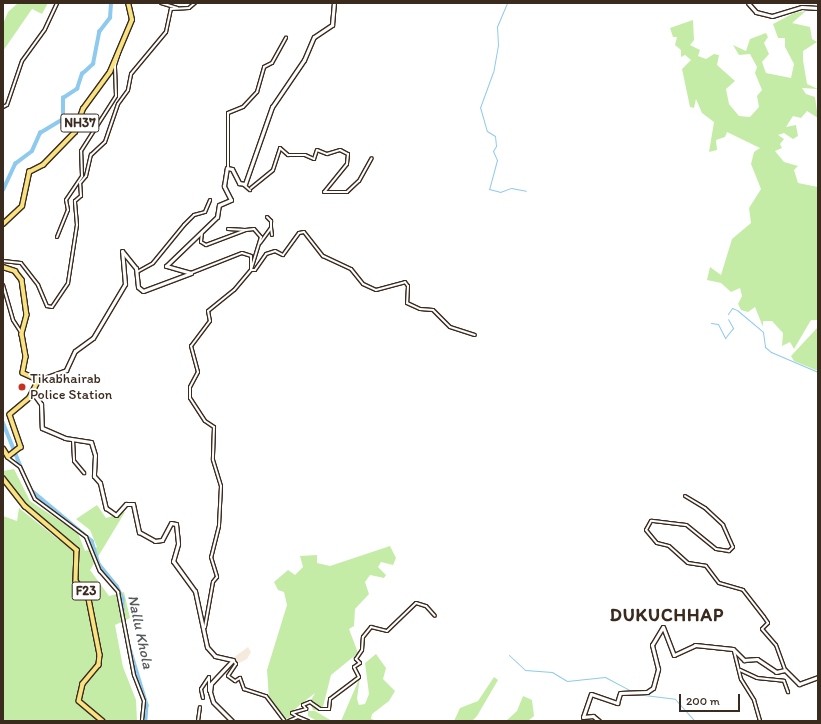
<!DOCTYPE html>
<html>
<head>
<meta charset="utf-8">
<style>
	body { margin:0 }
	#map { position:relative; width:821px; height:724px; overflow:hidden; background:#fff; font-family:Itim,sans-serif }
	div>[style] { position:absolute }
	.built>* { inset:0; background:#f4ebdd }
	.green>* { inset:0; background:#c5eca7 }
	.stream>* { height:1px; margin:-0.5px; padding:0 0.5px; transform-origin:0.5px; border-radius:0.5px; background:#8ecaee }
	.river>* { height:3.5px; margin:-1.75px; padding:0 1.75px; transform-origin:1.75px; border-radius:1.75px; background:#8ecaee }
	.roads { filter:drop-shadow(1px 0 #3b2a1e) drop-shadow(-1px 0 #3b2a1e) drop-shadow(0 1px #3b2a1e) drop-shadow(0 -1px #3b2a1e) }
	.street>* { height:2px; margin:-1px; padding:0 1px; transform-origin:1px; border-radius:1px; background:#fff }
	.secondary>* { height:3px; margin:-1.5px; padding:0 1.5px; transform-origin:1.5px; border-radius:1.5px; background:#fff }
	.primary>* { height:3.5px; margin:-1.75px; padding:0 1.75px; transform-origin:1.75px; border-radius:1.75px; background:#f8e281 }
	.dots>* { width:11px; height:11px; translate:-50% -50%; box-sizing:border-box; border:2px solid #fff; border-radius:50% }
	span { translate:-50% -50%; white-space:nowrap; text-align:center; line-height:1.15; -webkit-text-stroke:3.5px #fff; paint-order:stroke }
	.shield-label span { padding:1px 3px; background:#fff; border:1px solid; border-radius:3px; -webkit-text-stroke-width:0 }
	.shield-label { font-size:13px; color:#3b2a1e; font-weight:700 }
	.poi-label { font-size:14px; color:#3b2a1e }
	.left { translate:0 -50%; text-align:left }
	.water-label { font-size:15px; color:#545a5c; font-style:italic }
	.district-label { font-size:18px; color:#3b2a1e; font-weight:700; letter-spacing:1px }
	.frame { position:absolute; inset:0; border:4px solid #3b2a1e; pointer-events:none }
	.scale { position:absolute; left:679px; top:694px; width:61px; height:18px; box-sizing:border-box; border:2px solid #3b2a1e; border-top:0; padding-left:5px; font-size:12px; line-height:14px; white-space:nowrap; color:#3b2a1e; -webkit-text-stroke:3px #fff; paint-order:stroke }
</style>
</head>
<body>
<div id="map">
	<div class="built">
		<div style="clip-path:polygon(248px 647px,251px 652px,247px 659px,237px 664px,233px 658px)"></div>
	</div>
	<div class="green">
		<div style="clip-path:polygon(18px 3px,48px 3px,42px 14px,32px 9px,3px 51px,3px 24px,8px 12px)"></div>
		<div style="clip-path:polygon(806px 11px,792px 23px,810px 27px,812px 39px,817px 42px,803px 51px,803px 60px,807px 84px,818px 89px,802px 88px,806px 94px,815px 97px,818px 118px,807px 111px,801px 118px,793px 116px,786px 127px,796px 125px,798px 136px,793px 139px,784px 133px,778px 135px,784px 139px,780px 144px,782px 148px,775px 151px,784px 162px,798px 166px,794px 170px,798px 183px,818px 187px,818px 320px,811px 320px,794px 349px,790px 342px,782px 346px,783px 333px,772px 321px,763px 321px,763px 327px,755px 307px,748px 312px,741px 310px,738px 304px,742px 296px,740px 288px,731px 292px,721px 283px,707px 280px,710px 267px,721px 275px,732px 239px,751px 223px,749px 208px,761px 189px,751px 164px,754px 152px,760px 148px,727px 132px,725px 137px,716px 140px,717px 150px,709px 152px,714px 122px,702px 113px,696px 99px,694px 108px,690px 107px,682px 69px,691px 60px,685px 55px,681px 57px,681px 50px,675px 45px,677px 37px,673px 37px,670px 28px,693px 20px,694px 40px,690px 45px,700px 50px,698px 56px,706px 59px,714px 54px,719px 55px,717px 65px,735px 81px,726px 89px,729px 104px,739px 116px,750px 117px,759px 107px,757px 96px,762px 90px,755px 73px,757px 67px,750px 54px,739px 55px,733px 45px,746px 51px,750px 39px,766px 33px,768px 37px,764px 43px,769px 54px,762px 62px,766px 73px,791px 78px,794px 64px,785px 47px,785px 38px,778px 38px,773px 24px,794px 13px)"></div>
		<div style="clip-path:polygon(818px 327px,818px 371px,794px 361px,791px 356px)"></div>
		<div style="clip-path:polygon(14px 469px,30px 501px,78px 533px,85px 551px,97px 547px,90px 530px,76px 519px,97px 505px,106px 518px,125px 512px,90px 570px,109px 596px,124px 592px,130px 618px,115px 625px,123px 667px,136px 700px,137px 721px,3px 721px,3px 516px,17px 521px,19px 508px,59px 540px,65px 540px,18px 500px,3px 476px,3px 471px)"></div>
		<div style="clip-path:polygon(390px 546px,396px 558px,393px 565px,381px 562px,378px 567px,386px 575px,384px 578px,370px 575px,365px 582px,369px 594px,355px 609px,354px 626px,349px 629px,358px 653px,331px 675px,322px 711px,313px 710px,310px 702px,315px 693px,290px 713px,291px 717px,282px 720px,269px 699px,267px 670px,287px 605px,284px 592px,278px 590px,274px 582px,288px 570px,295px 575px,303px 567px,300px 556px,317px 555px,317px 563px,330px 566px)"></div>
		<div style="clip-path:polygon(376px 654px,386px 668px,383px 679px,395px 691px,389px 701px,372px 714px,371px 719px,378px 721px,341px 721px,360px 677px,357px 699px,359px 705px,365px 704px,369px 694px,365px 663px)"></div>
		<div style="clip-path:polygon(494px 677px,498px 680px,477px 716px,472px 721px,454px 721px,460px 708px,478px 701px)"></div>
		<div style="clip-path:polygon(523px 696px,532px 700px,534px 716px,528px 721px,506px 721px,517px 711px)"></div>
		<div style="clip-path:polygon(308px 711px,315px 711px,332px 721px,317px 721px,308px 716px)"></div>
	</div>
	<div class="stream">
		<div style="left:507px;top:3px;width:25px;rotate:113deg"></div>
		<div style="left:497px;top:26px;width:19px;rotate:87deg"></div>
		<div style="left:498px;top:45px;width:27px;rotate:100deg"></div>
		<div style="left:493px;top:72px;width:37px;rotate:110deg"></div>
		<div style="left:480px;top:107px;width:25px;rotate:74deg"></div>
		<div style="left:487px;top:131px;width:9px;rotate:32deg"></div>
		<div style="left:495px;top:136px;width:10px;rotate:84deg"></div>
		<div style="left:496px;top:146px;width:6px;rotate:121deg"></div>
		<div style="left:493px;top:151px;width:10px;rotate:66deg"></div>
		<div style="left:497px;top:160px;width:30px;rotate:105deg"></div>
		<div style="left:489px;top:189px;width:11px;rotate:15deg"></div>
		<div style="left:500px;top:192px;width:12px;rotate:-20deg"></div>
		<div style="left:511px;top:188px;width:15px;rotate:11deg"></div>
		<div style="left:728px;top:314px;width:7px;rotate:-56deg"></div>
		<div style="left:732px;top:308px;width:5px;rotate:22deg"></div>
		<div style="left:737px;top:310px;width:34px;rotate:40deg"></div>
		<div style="left:763px;top:332px;width:15px;rotate:82deg"></div>
		<div style="left:765px;top:347px;width:8px;rotate:40deg"></div>
		<div style="left:771px;top:352px;width:51px;rotate:23.1deg"></div>
		<div style="left:711px;top:323px;width:7px;rotate:8deg"></div>
		<div style="left:718px;top:324px;width:16px;rotate:63deg"></div>
		<div style="left:725px;top:338px;width:13px;rotate:-51deg"></div>
		<div style="left:733px;top:328px;width:10px;rotate:-119deg"></div>
		<div style="left:509px;top:655px;width:22px;rotate:43deg"></div>
		<div style="left:525px;top:670px;width:27px;rotate:4deg"></div>
		<div style="left:552px;top:672px;width:17px;rotate:31deg"></div>
		<div style="left:567px;top:681px;width:38px;rotate:-6deg"></div>
		<div style="left:605px;top:677px;width:30px;rotate:28deg"></div>
		<div style="left:636px;top:694px;width:39px;rotate:7deg"></div>
		<div style="left:675px;top:699px;width:30px;rotate:48deg"></div>
	</div>
	<div class="river">
		<div style="left:3px;top:190px;width:29px;rotate:-65deg"></div>
		<div style="left:15px;top:164px;width:21px;rotate:-37deg"></div>
		<div style="left:32px;top:151px;width:20px;rotate:-66deg"></div>
		<div style="left:40px;top:133px;width:27px;rotate:-31deg"></div>
		<div style="left:63px;top:119px;width:21px;rotate:-90deg"></div>
		<div style="left:63px;top:98px;width:17px;rotate:-33deg"></div>
		<div style="left:77px;top:89px;width:16px;rotate:-72deg"></div>
		<div style="left:82px;top:74px;width:15px;rotate:-42deg"></div>
		<div style="left:93px;top:64px;width:33px;rotate:-79deg"></div>
		<div style="left:99px;top:32px;width:18px;rotate:-52deg"></div>
		<div style="left:110px;top:18px;width:15px;rotate:-86deg"></div>
		<div style="left:3px;top:422px;width:72px;rotate:68.1deg"></div>
		<div style="left:30px;top:489px;width:81px;rotate:40deg"></div>
		<div style="left:92px;top:541px;width:24px;rotate:73deg"></div>
		<div style="left:99px;top:564px;width:28px;rotate:51deg"></div>
		<div style="left:117px;top:586px;width:14px;rotate:65deg"></div>
		<div style="left:123px;top:599px;width:17px;rotate:90deg"></div>
		<div style="left:129px;top:645px;width:63px;rotate:73.3deg"></div>
		<div style="left:147px;top:705px;width:16px;rotate:94deg"></div>
	</div>
	<div class="roads">
		<div class="street">
			<div style="left:161px;top:3px;width:17px;rotate:17deg"></div>
			<div style="left:3px;top:107px;width:4px;rotate:-27deg"></div>
			<div style="left:7px;top:105px;width:46px;rotate:-71.2deg"></div>
			<div style="left:22px;top:61px;width:39px;rotate:-54deg"></div>
			<div style="left:45px;top:29px;width:29px;rotate:-65deg"></div>
			<div style="left:228px;top:167px;width:54px;rotate:-90deg"></div>
			<div style="left:228px;top:113px;width:16px;rotate:-22deg"></div>
			<div style="left:243px;top:107px;width:21px;rotate:-47deg"></div>
			<div style="left:257px;top:92px;width:26px;rotate:-74deg"></div>
			<div style="left:264px;top:67px;width:9px;rotate:-27deg"></div>
			<div style="left:272px;top:63px;width:29px;rotate:-61deg"></div>
			<div style="left:244px;top:185px;width:8px;rotate:40deg"></div>
			<div style="left:251px;top:188px;width:28px;rotate:-39deg"></div>
			<div style="left:273px;top:170px;width:23px;rotate:-72deg"></div>
			<div style="left:280px;top:148px;width:11px;rotate:41deg"></div>
			<div style="left:288px;top:155px;width:17px"></div>
			<div style="left:305px;top:155px;width:10px;rotate:24deg"></div>
			<div style="left:314px;top:159px;width:9px;rotate:-72deg"></div>
			<div style="left:317px;top:150px;width:11px;rotate:22deg"></div>
			<div style="left:327px;top:154px;width:14px;rotate:-17deg"></div>
			<div style="left:340px;top:150px;width:9px;rotate:27deg"></div>
			<div style="left:348px;top:154px;width:10px;rotate:96deg"></div>
			<div style="left:347px;top:164px;width:36px;rotate:129deg"></div>
			<div style="left:324px;top:192px;width:23px"></div>
			<div style="left:347px;top:192px;width:16px;rotate:-43deg"></div>
			<div style="left:359px;top:181px;width:26px;rotate:-61deg"></div>
			<div style="left:267px;top:217px;width:6px;rotate:45deg"></div>
			<div style="left:271px;top:221px;width:7px;rotate:90deg"></div>
			<div style="left:228px;top:229px;width:17px;rotate:3deg"></div>
			<div style="left:202px;top:232px;width:10px;rotate:96deg"></div>
			<div style="left:201px;top:242px;width:6px;rotate:31deg"></div>
			<div style="left:206px;top:245px;width:43px;rotate:-20.6deg"></div>
			<div style="left:246px;top:230px;width:8px;rotate:-7deg"></div>
			<div style="left:254px;top:229px;width:11px;rotate:49deg"></div>
			<div style="left:261px;top:237px;width:34px;rotate:107deg"></div>
			<div style="left:251px;top:270px;width:26px;rotate:130deg"></div>
			<div style="left:234px;top:290px;width:33px;rotate:141deg"></div>
			<div style="left:208px;top:311px;width:10px;rotate:79deg"></div>
			<div style="left:210px;top:321px;width:31px;rotate:127deg"></div>
			<div style="left:191px;top:346px;width:27px;rotate:75deg"></div>
			<div style="left:198px;top:372px;width:17px;rotate:118deg"></div>
			<div style="left:190px;top:387px;width:11px;rotate:90deg"></div>
			<div style="left:190px;top:398px;width:27px;rotate:57deg"></div>
			<div style="left:205px;top:421px;width:11px;rotate:34deg"></div>
			<div style="left:214px;top:427px;width:33px;rotate:92deg"></div>
			<div style="left:213px;top:460px;width:27px;rotate:73deg"></div>
			<div style="left:221px;top:486px;width:40px;rotate:92.9deg"></div>
			<div style="left:219px;top:526px;width:32px;rotate:104deg"></div>
			<div style="left:211px;top:557px;width:21px;rotate:73deg"></div>
			<div style="left:217px;top:577px;width:6px;rotate:129deg"></div>
			<div style="left:213px;top:582px;width:46px;rotate:100.1deg"></div>
			<div style="left:57px;top:237px;width:29px;rotate:-68deg"></div>
			<div style="left:68px;top:210px;width:10px;rotate:-101deg"></div>
			<div style="left:66px;top:200px;width:29px;rotate:-56deg"></div>
			<div style="left:82px;top:176px;width:25px;rotate:-92deg"></div>
			<div style="left:81px;top:151px;width:65px;rotate:-57.5deg"></div>
			<div style="left:116px;top:96px;width:31px;rotate:-92deg"></div>
			<div style="left:115px;top:65px;width:16px;rotate:-72deg"></div>
			<div style="left:260px;top:243px;width:19px;rotate:-54deg"></div>
			<div style="left:271px;top:228px;width:7px;rotate:82deg"></div>
			<div style="left:3px;top:261px;width:18px;rotate:6deg"></div>
			<div style="left:21px;top:263px;width:28px;rotate:52deg"></div>
			<div style="left:38px;top:285px;width:23px;rotate:67deg"></div>
			<div style="left:47px;top:306px;width:5px;rotate:11deg"></div>
			<div style="left:52px;top:307px;width:29px;rotate:-56deg"></div>
			<div style="left:68px;top:283px;width:59px;rotate:-81.2deg"></div>
			<div style="left:77px;top:225px;width:24px;rotate:-95deg"></div>
			<div style="left:75px;top:201px;width:8px;rotate:-40deg"></div>
			<div style="left:81px;top:196px;width:13px;rotate:-94deg"></div>
			<div style="left:80px;top:183px;width:9px;rotate:-49deg"></div>
			<div style="left:86px;top:176px;width:22px;rotate:-77deg"></div>
			<div style="left:91px;top:155px;width:19px;rotate:-43deg"></div>
			<div style="left:105px;top:142px;width:40px;rotate:-71.1deg"></div>
			<div style="left:118px;top:104px;width:17px;rotate:-54deg"></div>
			<div style="left:128px;top:90px;width:16px;rotate:-79deg"></div>
			<div style="left:131px;top:74px;width:55px;rotate:-50.2deg"></div>
			<div style="left:166px;top:32px;width:24px;rotate:-78deg"></div>
			<div style="left:171px;top:9px;width:18px;rotate:-3deg"></div>
			<div style="left:189px;top:8px;width:8px;rotate:-40deg"></div>
			<div style="left:137px;top:272px;width:18px;rotate:-29deg"></div>
			<div style="left:153px;top:263px;width:49px;rotate:-50.8deg"></div>
			<div style="left:184px;top:225px;width:14px;rotate:-45deg"></div>
			<div style="left:194px;top:215px;width:11px;rotate:-15deg"></div>
			<div style="left:205px;top:212px;width:13px;rotate:-67deg"></div>
			<div style="left:191px;top:273px;width:55px;rotate:-21.4deg"></div>
			<div style="left:242px;top:253px;width:9px;rotate:18deg"></div>
			<div style="left:251px;top:256px;width:14px;rotate:90deg"></div>
			<div style="left:251px;top:270px;width:4px"></div>
			<div style="left:255px;top:270px;width:19px;rotate:-55deg"></div>
			<div style="left:266px;top:254px;width:9px;rotate:-18deg"></div>
			<div style="left:275px;top:251px;width:9px;rotate:27deg"></div>
			<div style="left:283px;top:255px;width:27px;rotate:-54deg"></div>
			<div style="left:299px;top:233px;width:5px;rotate:-11deg"></div>
			<div style="left:304px;top:232px;width:31px;rotate:52deg"></div>
			<div style="left:323px;top:256px;width:31px;rotate:25deg"></div>
			<div style="left:351px;top:269px;width:19px;rotate:51deg"></div>
			<div style="left:363px;top:284px;width:14px;rotate:25deg"></div>
			<div style="left:376px;top:290px;width:30px;rotate:-15deg"></div>
			<div style="left:405px;top:282px;width:5px;rotate:53deg"></div>
			<div style="left:408px;top:286px;width:17px;rotate:93deg"></div>
			<div style="left:407px;top:303px;width:14px;rotate:25deg"></div>
			<div style="left:420px;top:309px;width:13px;rotate:4deg"></div>
			<div style="left:433px;top:310px;width:24px;rotate:45deg"></div>
			<div style="left:450px;top:327px;width:26px;rotate:18deg"></div>
			<div style="left:3px;top:285px;width:36px;rotate:74deg"></div>
			<div style="left:13px;top:320px;width:17px;rotate:57deg"></div>
			<div style="left:73px;top:440px;width:21px;rotate:87deg"></div>
			<div style="left:74px;top:461px;width:16px;rotate:50deg"></div>
			<div style="left:8px;top:458px;width:15px;rotate:37deg"></div>
			<div style="left:20px;top:467px;width:35px;rotate:65deg"></div>
			<div style="left:35px;top:499px;width:64px;rotate:36.7deg"></div>
			<div style="left:86px;top:537px;width:37px;rotate:68deg"></div>
			<div style="left:100px;top:571px;width:28px;rotate:49deg"></div>
			<div style="left:118px;top:592px;width:85px;rotate:79.1deg"></div>
			<div style="left:134px;top:675px;width:28px;rotate:69deg"></div>
			<div style="left:144px;top:701px;width:20px;rotate:96deg"></div>
			<div style="left:685px;top:496px;width:23px;rotate:31deg"></div>
			<div style="left:705px;top:508px;width:25px;rotate:43deg"></div>
			<div style="left:723px;top:525px;width:24px;rotate:66deg"></div>
			<div style="left:733px;top:547px;width:6px;rotate:135deg"></div>
			<div style="left:729px;top:551px;width:13px;rotate:-171deg"></div>
			<div style="left:716px;top:549px;width:38px;rotate:-141deg"></div>
			<div style="left:686px;top:525px;width:35px;rotate:-173deg"></div>
			<div style="left:651px;top:521px;width:10px;rotate:119deg"></div>
			<div style="left:646px;top:530px;width:17px;rotate:50deg"></div>
			<div style="left:657px;top:543px;width:12px;rotate:14deg"></div>
			<div style="left:669px;top:546px;width:25px;rotate:42deg"></div>
			<div style="left:688px;top:563px;width:18px;rotate:9deg"></div>
			<div style="left:706px;top:566px;width:21px;rotate:53deg"></div>
			<div style="left:719px;top:583px;width:25px;rotate:16deg"></div>
			<div style="left:743px;top:590px;width:34px;rotate:52deg"></div>
			<div style="left:764px;top:617px;width:7px;rotate:56deg"></div>
			<div style="left:768px;top:623px;width:8px;rotate:135deg"></div>
			<div style="left:762px;top:629px;width:21px;rotate:49deg"></div>
			<div style="left:776px;top:645px;width:27px;rotate:70deg"></div>
			<div style="left:734px;top:651px;width:29px;rotate:76deg"></div>
			<div style="left:741px;top:679px;width:25px;rotate:58deg"></div>
			<div style="left:754px;top:700px;width:22px;rotate:74deg"></div>
			<div style="left:233px;top:660px;width:5px;rotate:53deg"></div>
			<div style="left:236px;top:664px;width:14px;rotate:124deg"></div>
			<div style="left:228px;top:676px;width:9px;rotate:36deg"></div>
			<div style="left:235px;top:681px;width:6px;rotate:-31deg"></div>
			<div style="left:240px;top:678px;width:12px;rotate:70deg"></div>
			<div style="left:244px;top:689px;width:23px;rotate:18deg"></div>
			<div style="left:266px;top:696px;width:31px;rotate:53deg"></div>
			<div style="left:740px;top:670px;width:19px;rotate:25deg"></div>
			<div style="left:757px;top:678px;width:27px;rotate:6deg"></div>
			<div style="left:784px;top:681px;width:12px;rotate:70deg"></div>
			<div style="left:203px;top:698px;width:9px;rotate:-103deg"></div>
			<div style="left:201px;top:689px;width:14px;rotate:-56deg"></div>
			<div style="left:209px;top:677px;width:14px;rotate:90deg"></div>
			<div style="left:298px;top:717px;width:7px;rotate:-146deg"></div>
			<div style="left:292px;top:713px;width:15px;rotate:-16deg"></div>
			<div style="left:306px;top:709px;width:5px;rotate:-127deg"></div>
			<div style="left:303px;top:705px;width:8px;rotate:-23deg"></div>
			<div style="left:310px;top:702px;width:12px;rotate:35deg"></div>
			<div style="left:320px;top:709px;width:9px"></div>
			<div style="left:329px;top:709px;width:10px;rotate:-84deg"></div>
			<div style="left:330px;top:699px;width:36px;rotate:-37deg"></div>
			<div style="left:359px;top:677px;width:11px;rotate:-117deg"></div>
			<div style="left:354px;top:667px;width:7px;rotate:-34deg"></div>
			<div style="left:360px;top:663px;width:6px;rotate:-135deg"></div>
			<div style="left:356px;top:659px;width:11px;rotate:-56deg"></div>
			<div style="left:362px;top:650px;width:13px;rotate:-86deg"></div>
			<div style="left:363px;top:637px;width:13px;rotate:-51deg"></div>
			<div style="left:371px;top:627px;width:16px;rotate:14deg"></div>
			<div style="left:387px;top:631px;width:40px;rotate:-44deg"></div>
			<div style="left:416px;top:603px;width:10px;rotate:17deg"></div>
			<div style="left:426px;top:606px;width:13px;rotate:48deg"></div>
			<div style="left:198px;top:721px;width:14px;rotate:-82deg"></div>
			<div style="left:289px;top:721px;width:10px;rotate:-24deg"></div>
			<div style="left:298px;top:717px;width:11px;rotate:22deg"></div>
		</div>
		<div class="secondary">
			<div style="left:748px;top:3px;width:12px;rotate:48deg"></div>
			<div style="left:756px;top:12px;width:16px;rotate:14deg"></div>
			<div style="left:772px;top:16px;width:31px;rotate:-17deg"></div>
			<div style="left:802px;top:7px;width:16px;rotate:4deg"></div>
			<div style="left:39px;top:380px;width:29px;rotate:-20deg"></div>
			<div style="left:66px;top:370px;width:21px;rotate:-65deg"></div>
			<div style="left:75px;top:351px;width:22px;rotate:-36deg"></div>
			<div style="left:93px;top:338px;width:63px;rotate:-59.3deg"></div>
			<div style="left:125px;top:284px;width:33px;rotate:-95deg"></div>
			<div style="left:122px;top:251px;width:22px;rotate:51deg"></div>
			<div style="left:136px;top:268px;width:19px;rotate:84deg"></div>
			<div style="left:138px;top:287px;width:6px;rotate:39deg"></div>
			<div style="left:143px;top:291px;width:51px;rotate:-20.6deg"></div>
			<div style="left:191px;top:273px;width:26px;rotate:-164deg"></div>
			<div style="left:166px;top:266px;width:71px;rotate:-43.9deg"></div>
			<div style="left:217px;top:217px;width:12px;rotate:-81deg"></div>
			<div style="left:219px;top:205px;width:13px;rotate:-23deg"></div>
			<div style="left:231px;top:200px;width:16px;rotate:-117deg"></div>
			<div style="left:224px;top:186px;width:18px;rotate:-81deg"></div>
			<div style="left:227px;top:168px;width:5px;rotate:11deg"></div>
			<div style="left:232px;top:169px;width:16px;rotate:63deg"></div>
			<div style="left:239px;top:183px;width:6px;rotate:9deg"></div>
			<div style="left:245px;top:184px;width:82px;rotate:-70.7deg"></div>
			<div style="left:272px;top:107px;width:57px;rotate:-55.8deg"></div>
			<div style="left:304px;top:60px;width:25px;rotate:-67deg"></div>
			<div style="left:314px;top:37px;width:22px;rotate:-34deg"></div>
			<div style="left:332px;top:25px;width:22px;rotate:-85deg"></div>
			<div style="left:33px;top:393px;width:14px;rotate:54deg"></div>
			<div style="left:41px;top:404px;width:24px;rotate:88deg"></div>
			<div style="left:42px;top:428px;width:25px;rotate:23deg"></div>
			<div style="left:65px;top:438px;width:26px;rotate:9deg"></div>
			<div style="left:91px;top:442px;width:14px;rotate:73deg"></div>
			<div style="left:95px;top:455px;width:21px;rotate:93deg"></div>
			<div style="left:94px;top:476px;width:9px;rotate:49deg"></div>
			<div style="left:100px;top:483px;width:26px;rotate:77deg"></div>
			<div style="left:106px;top:508px;width:12px;rotate:35deg"></div>
			<div style="left:116px;top:515px;width:15px;rotate:-48deg"></div>
			<div style="left:126px;top:504px;width:7px"></div>
			<div style="left:133px;top:504px;width:29px;rotate:78deg"></div>
			<div style="left:139px;top:532px;width:18px;rotate:29deg"></div>
			<div style="left:155px;top:541px;width:7px;rotate:-8deg"></div>
			<div style="left:162px;top:540px;width:19px;rotate:-62deg"></div>
			<div style="left:171px;top:523px;width:5px;rotate:11deg"></div>
			<div style="left:176px;top:524px;width:20px;rotate:84deg"></div>
			<div style="left:178px;top:544px;width:18px;rotate:106deg"></div>
			<div style="left:173px;top:561px;width:37px;rotate:54deg"></div>
			<div style="left:195px;top:591px;width:57px;rotate:77.9deg"></div>
			<div style="left:207px;top:647px;width:12px;rotate:48deg"></div>
			<div style="left:215px;top:656px;width:18px;rotate:13deg"></div>
			<div style="left:233px;top:660px;width:33px;rotate:133deg"></div>
			<div style="left:211px;top:684px;width:8px;rotate:97deg"></div>
			<div style="left:210px;top:692px;width:10px;rotate:73deg"></div>
			<div style="left:213px;top:702px;width:27px;rotate:45deg"></div>
			<div style="left:599px;top:721px;width:8px;rotate:-140deg"></div>
			<div style="left:593px;top:716px;width:10px;rotate:174deg"></div>
			<div style="left:583px;top:717px;width:24px;rotate:-71deg"></div>
			<div style="left:591px;top:694px;width:28px;rotate:19deg"></div>
			<div style="left:617px;top:703px;width:10px;rotate:-73deg"></div>
			<div style="left:620px;top:693px;width:27px;rotate:-2deg"></div>
			<div style="left:647px;top:692px;width:7px;rotate:-34deg"></div>
			<div style="left:653px;top:688px;width:20px;rotate:-75deg"></div>
			<div style="left:658px;top:669px;width:25px;rotate:-104deg"></div>
			<div style="left:652px;top:645px;width:21px;rotate:-59deg"></div>
			<div style="left:663px;top:627px;width:30px;rotate:69deg"></div>
			<div style="left:674px;top:655px;width:23px;rotate:-25deg"></div>
			<div style="left:695px;top:645px;width:38px;rotate:6deg"></div>
			<div style="left:733px;top:649px;width:16px;rotate:45deg"></div>
			<div style="left:744px;top:660px;width:13px;rotate:-4deg"></div>
			<div style="left:757px;top:659px;width:23px;rotate:34deg"></div>
			<div style="left:776px;top:672px;width:9px;rotate:-13deg"></div>
			<div style="left:785px;top:670px;width:20px;rotate:45deg"></div>
			<div style="left:799px;top:684px;width:20px;rotate:-20deg"></div>
		</div>
		<div class="primary">
			<div style="left:3px;top:224px;width:26px;rotate:-43deg"></div>
			<div style="left:22px;top:206px;width:35px;rotate:-78deg"></div>
			<div style="left:29px;top:172px;width:16px;rotate:-27deg"></div>
			<div style="left:43px;top:165px;width:46px;rotate:-45.9deg"></div>
			<div style="left:75px;top:132px;width:24px;rotate:-71deg"></div>
			<div style="left:83px;top:109px;width:46px;rotate:-53.9deg"></div>
			<div style="left:110px;top:72px;width:56px;rotate:-67.1deg"></div>
			<div style="left:132px;top:20px;width:17px;rotate:-103deg"></div>
			<div style="left:3px;top:267px;width:13px;rotate:18deg"></div>
			<div style="left:15px;top:271px;width:11px;rotate:52deg"></div>
			<div style="left:22px;top:280px;width:35px;rotate:82deg"></div>
			<div style="left:27px;top:315px;width:20px;rotate:105deg"></div>
			<div style="left:22px;top:334px;width:23px;rotate:80deg"></div>
			<div style="left:26px;top:357px;width:16px;rotate:101deg"></div>
			<div style="left:23px;top:373px;width:17px;rotate:24deg"></div>
			<div style="left:39px;top:380px;width:20px;rotate:117deg"></div>
			<div style="left:30px;top:398px;width:26px;rotate:140deg"></div>
			<div style="left:10px;top:415px;width:34px;rotate:71deg"></div>
			<div style="left:21px;top:447px;width:16px;rotate:142deg"></div>
			<div style="left:8px;top:457px;width:9px;rotate:-122deg"></div>
			<div style="left:3px;top:478px;width:36px;rotate:52deg"></div>
			<div style="left:25px;top:506px;width:68px;rotate:40.2deg"></div>
			<div style="left:77px;top:550px;width:31px;rotate:92deg"></div>
			<div style="left:76px;top:581px;width:22px;rotate:54deg"></div>
			<div style="left:89px;top:599px;width:57px;rotate:78.9deg"></div>
			<div style="left:100px;top:655px;width:10px;rotate:96deg"></div>
			<div style="left:99px;top:665px;width:25px;rotate:130deg"></div>
			<div style="left:83px;top:684px;width:17px;rotate:103deg"></div>
			<div style="left:79px;top:701px;width:31px;rotate:40deg"></div>
		</div>
	</div>
	<div class="dots">
		<div style="left:22px;top:387px;background:#c8321e"></div>
	</div>
	<div class="shield-label">
		<span style="left:80px;top:123px">NH37</span>
		<span style="left:86px;top:591px">F23</span>
	</div>
	<div class="poi-label">
		<span class="left" style="left:30px;top:387px">Tikabhairab<br>Police Station</span>
	</div>
	<div class="water-label">
		<span style="left:140px;top:632px;rotate:78deg">Nallu Khola</span>
	</div>
	<div class="district-label">
		<span style="left:667px;top:615px">DUKUCHHAP</span>
	</div>
	<div class="frame"></div>
	<div class="scale">200 m</div>
</div>
</body>
</html>
